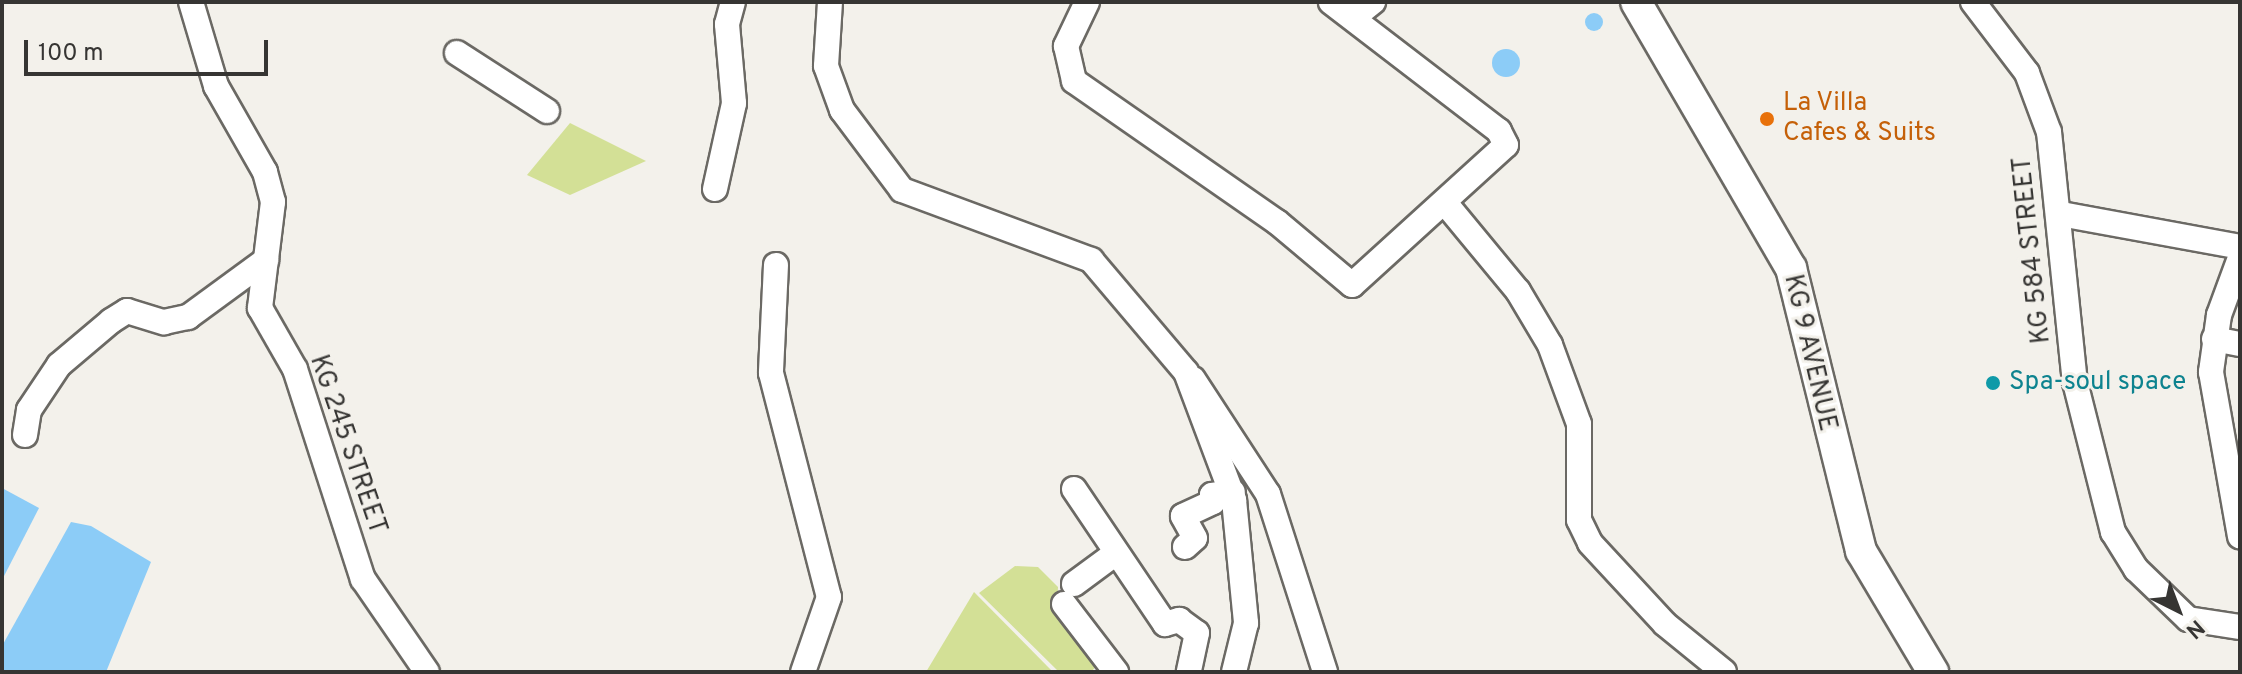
<!DOCTYPE html>
<html>
<head>
<meta charset="utf-8">
<style>
	body { margin:0 }
	#map { position:relative; width:2242px; height:674px; overflow:hidden; background:#f3f1eb; font-family:Overpass,sans-serif }
	div>[style] { position:absolute }
	.green>* { inset:0; background:#d3e096 }
	.water>* { inset:0; background:#8cccf7 }
	.round { border-radius:50% }
	.roads { filter:drop-shadow(2px 0 #6b6964) drop-shadow(-2px 0 #6b6964) drop-shadow(0 2px #6b6964) drop-shadow(0 -2px #6b6964) }
	.minor>* { height:24px; margin:-12px; padding:0 12px; transform-origin:12px; border-radius:12px; background:#fff }
	.major>* { height:30px; margin:-15px; padding:0 15px; transform-origin:15px; border-radius:15px; background:#fff }
	.dots>* { width:22px; height:22px; translate:-50% -50%; box-sizing:border-box; border:4px solid #f3f1eb; border-radius:50% }
	span { translate:-50% -50%; white-space:nowrap; text-align:center; line-height:1.15; -webkit-text-stroke:6px #f3f1eb; paint-order:stroke }
	.food-label { font-size:26px; color:#c56008 }
	.left { translate:0 -50%; text-align:left }
	.street-label { font-size:26px; color:#363533 }
	.culture-label { font-size:26px; color:#0d838f }
	.frame { position:absolute; inset:0; border:4px solid #363533; pointer-events:none }
	.north { position:absolute; left:2138px; top:570px; width:80px; height:80px; -webkit-text-stroke:6px #f3f1eb; paint-order:stroke; rotate:138deg; font-size:22px; font-weight:700; line-height:32px; text-align:center; color:#363533 }
	.north::after { content:''; display:block; margin:auto; width:28px; height:36px; background:#363533; clip-path:polygon(50% 0,100% 100%,50% 72%,0 100%) }
	.scale { position:absolute; left:24px; top:40px; width:244px; height:36px; box-sizing:border-box; border:4px solid #363533; border-top:0; padding-left:10px; font-size:24px; line-height:28px; white-space:nowrap; color:#363533; -webkit-text-stroke:6px #f3f1eb; paint-order:stroke }
</style>
</head>
<body>
<div id="map">
	<div class="green">
		<div style="clip-path:polygon(570px 123px,646px 161px,570px 195px,527px 175px)"></div>
		<div style="clip-path:polygon(1015px 566px,1038px 567px,1058px 587px,1057px 607px,1102px 660px,1091px 672px,1059px 672px,979px 593px)"></div>
		<div style="clip-path:polygon(974px 592px,1053px 672px,926px 672px)"></div>
	</div>
	<div class="water">
		<div class="round" style="left:1585px;top:13px;width:18px;height:18px"></div>
		<div class="round" style="left:1492px;top:49px;width:28px;height:28px"></div>
		<div style="clip-path:polygon(2px 488px,39px 508px,2px 580px)"></div>
		<div style="clip-path:polygon(71px 522px,91px 526px,151px 562px,106px 672px,2px 672px,2px 646px)"></div>
	</div>
	<div class="roads">
		<div class="minor">
			<div style="left:191px;top:2px;width:88px;rotate:73.4deg"></div>
			<div style="left:216px;top:86px;width:99px;rotate:60.3deg"></div>
			<div style="left:265px;top:172px;width:31px;rotate:75deg"></div>
			<div style="left:273px;top:202px;width:107px;rotate:97deg"></div>
			<div style="left:260px;top:308px;width:70px;rotate:60.2deg"></div>
			<div style="left:295px;top:369px;width:221px;rotate:72.1deg"></div>
			<div style="left:363px;top:579px;width:113px;rotate:55.5deg"></div>
			<div style="left:830px;top:2px;width:64px;rotate:93.6deg"></div>
			<div style="left:826px;top:66px;width:47px;rotate:70deg"></div>
			<div style="left:842px;top:110px;width:100px;rotate:53.1deg"></div>
			<div style="left:902px;top:190px;width:202px;rotate:20.3deg"></div>
			<div style="left:1091px;top:260px;width:147px;rotate:49.7deg"></div>
			<div style="left:1186px;top:372px;width:137px;rotate:69.4deg"></div>
			<div style="left:1234px;top:500px;width:124px;rotate:84.4deg"></div>
			<div style="left:1246px;top:623px;width:50px;rotate:103.8deg"></div>
			<div style="left:1087px;top:2px;width:49px;rotate:115.5deg"></div>
			<div style="left:1066px;top:46px;width:36px;rotate:77deg"></div>
			<div style="left:1074px;top:81px;width:247px;rotate:34.8deg"></div>
			<div style="left:1277px;top:222px;width:98px;rotate:40deg"></div>
			<div style="left:1352px;top:285px;width:208px;rotate:-42.3deg"></div>
			<div style="left:1506px;top:145px;width:16px;rotate:-117deg"></div>
			<div style="left:1499px;top:131px;width:212px;rotate:-142.5deg"></div>
			<div style="left:1973px;top:2px;width:89px;rotate:52.7deg"></div>
			<div style="left:2027px;top:73px;width:63px;rotate:69.6deg"></div>
			<div style="left:2049px;top:132px;width:251px;rotate:84.1deg"></div>
			<div style="left:2075px;top:382px;width:155px;rotate:75.8deg"></div>
			<div style="left:2113px;top:532px;width:44px;rotate:58.1deg"></div>
			<div style="left:2136px;top:569px;width:72px;rotate:43.9deg"></div>
			<div style="left:2188px;top:619px;width:53px;rotate:8.7deg"></div>
			<div style="left:1353px;top:18px;width:26px;rotate:-39deg"></div>
			<div style="left:457px;top:53px;width:107px;rotate:32.8deg"></div>
			<div style="left:715px;top:189px;width:88px;rotate:-77.5deg"></div>
			<div style="left:734px;top:103px;width:79px;rotate:-95.1deg"></div>
			<div style="left:727px;top:24px;width:23px;rotate:-75deg"></div>
			<div style="left:1446px;top:204px;width:113px;rotate:50.4deg"></div>
			<div style="left:1518px;top:291px;width:63px;rotate:59.3deg"></div>
			<div style="left:1550px;top:345px;width:84px;rotate:69.8deg"></div>
			<div style="left:1579px;top:424px;width:96px;rotate:90deg"></div>
			<div style="left:1579px;top:520px;width:25px;rotate:64deg"></div>
			<div style="left:1590px;top:543px;width:110px;rotate:47.2deg"></div>
			<div style="left:1665px;top:624px;width:76px;rotate:39.1deg"></div>
			<div style="left:2061px;top:214px;width:182px;rotate:10.4deg"></div>
			<div style="left:2240px;top:258px;width:61px;rotate:110.2deg"></div>
			<div style="left:2219px;top:315px;width:58px;rotate:98deg"></div>
			<div style="left:2211px;top:372px;width:167px;rotate:80deg"></div>
			<div style="left:776px;top:265px;width:108px;rotate:92.7deg"></div>
			<div style="left:771px;top:373px;width:231px;rotate:75.5deg"></div>
			<div style="left:829px;top:597px;width:79px;rotate:109.1deg"></div>
			<div style="left:2214px;top:339px;width:26px;rotate:11deg"></div>
			<div style="left:1193px;top:379px;width:137px;rotate:56.9deg"></div>
			<div style="left:1268px;top:494px;width:187px;rotate:72.2deg"></div>
			<div style="left:25px;top:435px;width:25px;rotate:-81deg"></div>
			<div style="left:29px;top:410px;width:54px;rotate:-56.3deg"></div>
			<div style="left:59px;top:365px;width:68px;rotate:-40.2deg"></div>
			<div style="left:111px;top:321px;width:19px;rotate:-32deg"></div>
			<div style="left:127px;top:311px;width:39px;rotate:17deg"></div>
			<div style="left:164px;top:322px;width:25px;rotate:-12deg"></div>
			<div style="left:188px;top:317px;width:97px;rotate:-36.2deg"></div>
			<div style="left:1074px;top:489px;width:163px;rotate:56deg"></div>
			<div style="left:1165px;top:624px;width:15px;rotate:-16deg"></div>
			<div style="left:1179px;top:620px;width:22px;rotate:36deg"></div>
			<div style="left:1197px;top:633px;width:40px;rotate:102deg"></div>
			<div style="left:1185px;top:547px;width:13px;rotate:-42deg"></div>
			<div style="left:1195px;top:538px;width:25px;rotate:-119deg"></div>
			<div style="left:1183px;top:516px;width:33px;rotate:-25deg"></div>
			<div style="left:1213px;top:502px;width:7px;rotate:-98deg"></div>
			<div style="left:1212px;top:495px;width:21px;rotate:-8deg"></div>
			<div style="left:1074px;top:584px;width:52px;rotate:-36.4deg"></div>
			<div style="left:1064px;top:604px;width:86px;rotate:52.6deg"></div>
		</div>
		<div class="major">
			<div style="left:1636px;top:2px;width:308px;rotate:59.8deg"></div>
			<div style="left:1791px;top:268px;width:292px;rotate:76.1deg"></div>
			<div style="left:1861px;top:551px;width:141px;rotate:59.2deg"></div>
		</div>
	</div>
	<div class="dots">
		<div style="left:1767px;top:119px;background:#e8710a"></div>
		<div style="left:1993px;top:383px;background:#0f9aa8"></div>
	</div>
	<div class="food-label">
		<span class="left" style="left:1783px;top:119px">La Villa<br>Cafes &amp; Suits</span>
	</div>
	<div class="street-label">
		<span style="left:2033px;top:250px;rotate:-96deg">KG 584 STREET</span>
		<span style="left:1809px;top:353px;rotate:77deg">KG 9 AVENUE</span>
		<span style="left:347px;top:445px;rotate:71deg">KG 245 STREET</span>
	</div>
	<div class="culture-label">
		<span class="left" style="left:2009px;top:383px">Spa-soul space</span>
	</div>
	<div class="frame"></div>
	<div class="north">N</div>
	<div class="scale">100 m</div>
</div>
</body>
</html>
